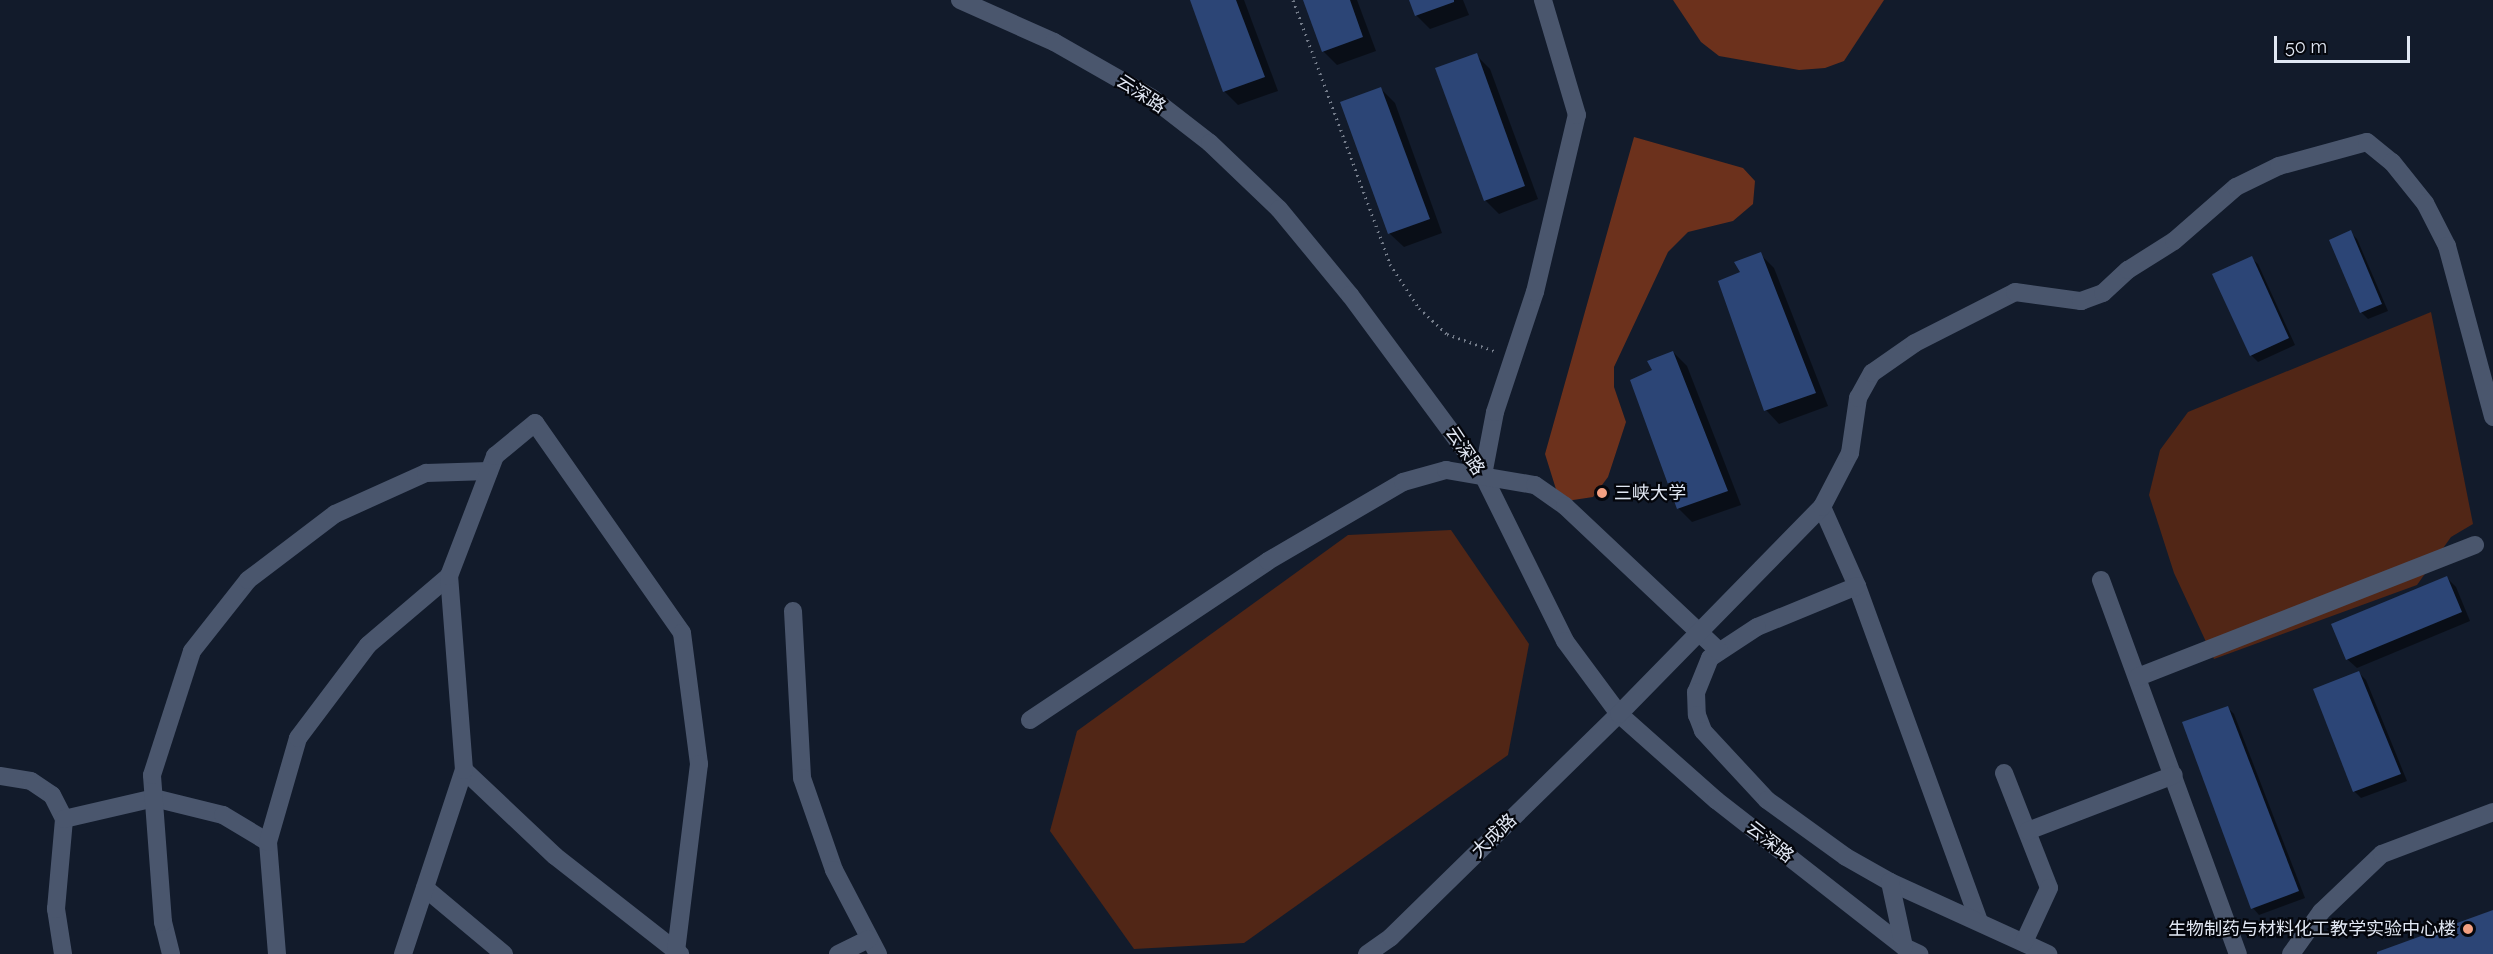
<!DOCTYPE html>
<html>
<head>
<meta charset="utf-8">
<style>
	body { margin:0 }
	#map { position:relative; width:2493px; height:954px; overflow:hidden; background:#121b2b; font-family:Raleway,"Noto Sans SC",sans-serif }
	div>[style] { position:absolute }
	.green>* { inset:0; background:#512616 }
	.water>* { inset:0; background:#6c311c }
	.shadow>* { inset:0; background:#0007 }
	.building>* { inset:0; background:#2c4576 }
	.path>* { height:3px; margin-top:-1.5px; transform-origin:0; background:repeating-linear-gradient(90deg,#757d8b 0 1.5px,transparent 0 6px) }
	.minor>* { height:18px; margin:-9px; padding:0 9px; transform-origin:9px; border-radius:9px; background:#4a566d }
	.dots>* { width:16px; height:16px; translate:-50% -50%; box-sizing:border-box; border:3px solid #04060c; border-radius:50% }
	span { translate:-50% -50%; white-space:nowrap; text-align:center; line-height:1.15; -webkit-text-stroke:4.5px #04060c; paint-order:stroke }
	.street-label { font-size:18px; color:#e1e7f3 }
	.poi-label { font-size:18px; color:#e1e7f3 }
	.left { translate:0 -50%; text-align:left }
	.right { translate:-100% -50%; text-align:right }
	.scale { position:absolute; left:2274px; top:36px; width:136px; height:27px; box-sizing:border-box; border:3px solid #e1e7f3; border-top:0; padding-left:8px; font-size:18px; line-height:21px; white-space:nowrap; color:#e1e7f3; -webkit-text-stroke:4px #04060c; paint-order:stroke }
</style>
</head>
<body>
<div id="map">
	<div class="green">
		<div style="clip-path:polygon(2431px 312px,2473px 524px,2451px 537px,2417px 585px,2214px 659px,2174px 573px,2149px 495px,2160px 450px,2188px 412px)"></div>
		<div style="clip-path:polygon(1451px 530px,1529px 644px,1508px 755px,1244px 943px,1134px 949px,1050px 831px,1077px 731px,1348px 535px)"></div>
	</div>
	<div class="water">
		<div style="clip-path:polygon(1673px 0,1884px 0,1844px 61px,1825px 68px,1799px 70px,1719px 56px,1701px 42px)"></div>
		<div style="clip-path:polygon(1634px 137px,1743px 168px,1755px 181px,1753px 204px,1733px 221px,1688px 232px,1668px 252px,1614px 367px,1614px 387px,1626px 422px,1608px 477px,1593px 497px,1560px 502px,1545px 454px)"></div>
	</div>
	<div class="shadow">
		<div style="clip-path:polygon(1191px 0,1244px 0,1278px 91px,1238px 105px,1225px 92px)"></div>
		<div style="clip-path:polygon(1305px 0,1357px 0,1376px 51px,1337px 65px,1323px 51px)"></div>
		<div style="clip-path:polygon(1410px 0,1463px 0,1469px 15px,1430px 29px,1416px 15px)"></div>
		<div style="clip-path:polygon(1476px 55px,1490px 69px,1538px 199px,1499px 214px,1485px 200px)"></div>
		<div style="clip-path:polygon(1381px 89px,1395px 103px,1442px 233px,1404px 247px,1390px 234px,1342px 103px)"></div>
		<div style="clip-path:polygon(2350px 232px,2357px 239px,2388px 311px,2368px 319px,2361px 312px)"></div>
		<div style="clip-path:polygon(1760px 254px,1774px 268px,1828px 406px,1779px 424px,1766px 410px)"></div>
		<div style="clip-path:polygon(2251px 258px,2258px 264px,2295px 345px,2258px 362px,2251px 355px)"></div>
		<div style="clip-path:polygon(1673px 352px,1687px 366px,1741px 505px,1692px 522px,1678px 508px,1655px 371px)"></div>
		<div style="clip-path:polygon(2446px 577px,2456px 587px,2470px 621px,2357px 668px,2347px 659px)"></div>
		<div style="clip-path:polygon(2359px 673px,2366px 680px,2407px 781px,2361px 798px,2354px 791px)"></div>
		<div style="clip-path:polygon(2227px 707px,2234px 714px,2305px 898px,2259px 915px,2253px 908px)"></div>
	</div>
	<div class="building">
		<div style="clip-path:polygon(1190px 0,1236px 0,1265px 77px,1223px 92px)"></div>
		<div style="clip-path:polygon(1303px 0,1350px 0,1363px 37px,1322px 52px)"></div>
		<div style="clip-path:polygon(1409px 0,1454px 0,1454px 2px,1415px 16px)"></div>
		<div style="clip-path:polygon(1477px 53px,1525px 186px,1484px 201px,1435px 68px)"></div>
		<div style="clip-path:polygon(1381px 87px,1430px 219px,1388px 234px,1340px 102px)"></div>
		<div style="clip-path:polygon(2351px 230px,2382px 304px,2360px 313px,2329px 240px)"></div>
		<div style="clip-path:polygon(1761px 252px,1816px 393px,1764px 411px,1718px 281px,1740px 272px,1734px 262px)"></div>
		<div style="clip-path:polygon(2252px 256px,2289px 338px,2250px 356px,2212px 274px)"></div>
		<div style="clip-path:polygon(1673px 351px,1728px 491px,1677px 509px,1630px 380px,1652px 370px,1647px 361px)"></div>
		<div style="clip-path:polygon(2447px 576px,2462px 612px,2346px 660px,2331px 624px)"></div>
		<div style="clip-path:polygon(2359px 671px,2401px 774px,2353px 792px,2313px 689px)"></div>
		<div style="clip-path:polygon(2228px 706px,2299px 891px,2251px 909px,2182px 722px)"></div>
		<div style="clip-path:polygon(2493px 910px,2493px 954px,2377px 954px,2377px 952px)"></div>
	</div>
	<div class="path">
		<div style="left:1293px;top:0;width:281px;rotate:69.8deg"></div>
		<div style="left:1390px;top:264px;width:53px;rotate:56.6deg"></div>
		<div style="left:1419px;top:308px;width:38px;rotate:43deg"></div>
		<div style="left:1447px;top:334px;width:53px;rotate:19.8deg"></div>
	</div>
	<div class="minor">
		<div style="left:960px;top:0;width:103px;rotate:24.1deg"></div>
		<div style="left:1054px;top:42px;width:113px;rotate:29.7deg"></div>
		<div style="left:1152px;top:98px;width:73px;rotate:37.8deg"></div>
		<div style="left:1210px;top:143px;width:95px;rotate:43.7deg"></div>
		<div style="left:1279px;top:209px;width:112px;rotate:50.5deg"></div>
		<div style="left:1350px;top:295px;width:224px;rotate:53.5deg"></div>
		<div style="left:1483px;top:475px;width:185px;rotate:63.7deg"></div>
		<div style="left:1565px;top:641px;width:91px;rotate:53.5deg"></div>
		<div style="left:1619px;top:714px;width:130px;rotate:41.6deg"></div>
		<div style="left:1716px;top:800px;width:239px;rotate:38deg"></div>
		<div style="left:1904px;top:947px;width:17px;rotate:25deg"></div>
		<div style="left:1483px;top:475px;width:64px;rotate:-79.2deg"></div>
		<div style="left:1495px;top:412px;width:126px;rotate:-71.6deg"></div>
		<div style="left:1535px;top:292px;width:182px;rotate:-76.7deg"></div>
		<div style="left:1577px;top:115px;width:120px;rotate:-106.5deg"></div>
		<div style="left:1822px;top:507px;width:86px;rotate:66.1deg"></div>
		<div style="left:1857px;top:586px;width:357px;rotate:70deg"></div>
		<div style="left:2101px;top:580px;width:398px;rotate:69.9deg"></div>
		<div style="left:1857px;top:586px;width:108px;rotate:157.7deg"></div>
		<div style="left:1757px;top:627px;width:56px;rotate:146.6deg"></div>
		<div style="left:1710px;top:658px;width:37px;rotate:112deg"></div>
		<div style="left:1696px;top:692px;width:23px;rotate:88deg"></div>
		<div style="left:1697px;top:715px;width:17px;rotate:69deg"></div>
		<div style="left:1703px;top:731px;width:94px;rotate:47.2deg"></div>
		<div style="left:1767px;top:800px;width:97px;rotate:35.8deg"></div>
		<div style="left:1846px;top:857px;width:51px;rotate:29.6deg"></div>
		<div style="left:1890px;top:882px;width:174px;rotate:24.5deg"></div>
		<div style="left:793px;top:611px;width:167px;rotate:86.9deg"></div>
		<div style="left:802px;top:778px;width:97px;rotate:70.8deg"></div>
		<div style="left:834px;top:870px;width:95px;rotate:62.4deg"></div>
		<div style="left:2138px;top:677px;width:362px;rotate:-21.4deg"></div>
		<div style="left:1030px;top:720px;width:286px;rotate:-33.7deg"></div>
		<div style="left:1268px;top:561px;width:156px;rotate:-30.3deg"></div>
		<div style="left:1403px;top:482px;width:45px;rotate:-15.6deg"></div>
		<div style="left:1446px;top:470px;width:90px;rotate:9.6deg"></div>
		<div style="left:1535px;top:485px;width:37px;rotate:35deg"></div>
		<div style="left:1565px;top:506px;width:212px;rotate:43.3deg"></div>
		<div style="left:464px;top:770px;width:125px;rotate:43.4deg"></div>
		<div style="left:555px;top:856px;width:159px;rotate:38.1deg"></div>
		<div style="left:2004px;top:773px;width:123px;rotate:68.6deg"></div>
		<div style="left:2049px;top:888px;width:60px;rotate:114.8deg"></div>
		<div style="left:0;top:776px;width:31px;rotate:9deg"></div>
		<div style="left:31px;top:781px;width:25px;rotate:34deg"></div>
		<div style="left:52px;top:795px;width:27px;rotate:63deg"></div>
		<div style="left:2028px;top:831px;width:156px;rotate:-21deg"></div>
		<div style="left:1890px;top:882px;width:66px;rotate:77.8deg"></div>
		<div style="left:425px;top:888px;width:103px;rotate:39.9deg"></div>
		<div style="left:63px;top:954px;width:46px;rotate:-98.8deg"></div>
		<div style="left:56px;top:909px;width:90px;rotate:-84.9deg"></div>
		<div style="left:64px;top:819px;width:92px;rotate:-13.1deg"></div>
		<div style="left:154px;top:798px;width:71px;rotate:13.8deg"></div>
		<div style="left:223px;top:815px;width:52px;rotate:31deg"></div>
		<div style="left:171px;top:954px;width:33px;rotate:-104deg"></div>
		<div style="left:163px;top:922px;width:147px;rotate:-94.3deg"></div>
		<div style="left:152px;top:775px;width:130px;rotate:-72.1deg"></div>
		<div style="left:192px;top:651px;width:90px;rotate:-51.7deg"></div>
		<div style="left:248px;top:580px;width:109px;rotate:-37.2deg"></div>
		<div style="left:335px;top:514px;width:100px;rotate:-24.3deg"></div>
		<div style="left:426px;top:473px;width:63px;rotate:-1.8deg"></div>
		<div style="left:277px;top:954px;width:112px;rotate:-94.6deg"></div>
		<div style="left:268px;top:842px;width:108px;rotate:-73.9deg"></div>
		<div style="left:298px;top:738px;width:116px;rotate:-53deg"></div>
		<div style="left:368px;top:645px;width:106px;rotate:-40.4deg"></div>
		<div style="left:403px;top:954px;width:194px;rotate:-71.7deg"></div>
		<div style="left:464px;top:770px;width:195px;rotate:-94.4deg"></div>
		<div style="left:449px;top:576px;width:129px;rotate:-69deg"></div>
		<div style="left:495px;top:456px;width:52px;rotate:-39.5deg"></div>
		<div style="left:535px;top:423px;width:256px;rotate:55deg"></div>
		<div style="left:682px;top:633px;width:132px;rotate:82.6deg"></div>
		<div style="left:699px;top:764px;width:189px;rotate:97deg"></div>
		<div style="left:838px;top:954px;width:34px;rotate:-26deg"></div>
		<div style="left:1367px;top:954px;width:29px;rotate:-35deg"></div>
		<div style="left:1391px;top:937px;width:319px;rotate:-44.4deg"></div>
		<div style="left:1619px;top:714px;width:290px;rotate:-45.6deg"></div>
		<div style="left:1822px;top:507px;width:61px;rotate:-62.6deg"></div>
		<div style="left:1850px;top:453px;width:56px;rotate:-81.7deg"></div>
		<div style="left:1858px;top:398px;width:29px;rotate:-61deg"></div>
		<div style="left:1872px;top:373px;width:52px;rotate:-34.9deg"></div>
		<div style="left:1915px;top:343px;width:112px;rotate:-27deg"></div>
		<div style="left:2015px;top:292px;width:67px;rotate:7.8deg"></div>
		<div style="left:2081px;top:301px;width:23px;rotate:-20deg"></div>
		<div style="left:2103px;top:293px;width:34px;rotate:-43deg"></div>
		<div style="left:2128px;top:270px;width:54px;rotate:-32.2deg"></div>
		<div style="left:2174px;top:241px;width:82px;rotate:-41.1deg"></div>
		<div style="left:2236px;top:187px;width:48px;rotate:-26deg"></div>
		<div style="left:2279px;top:166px;width:91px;rotate:-15.3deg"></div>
		<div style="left:2367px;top:142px;width:32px;rotate:39deg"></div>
		<div style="left:2392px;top:162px;width:53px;rotate:51.2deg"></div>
		<div style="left:2425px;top:203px;width:48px;rotate:62.9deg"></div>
		<div style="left:2447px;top:246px;width:177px;rotate:74.9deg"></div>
		<div style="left:2291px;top:954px;width:52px;rotate:-54.5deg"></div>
		<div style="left:2321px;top:912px;width:84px;rotate:-43.6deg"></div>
		<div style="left:2382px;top:854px;width:119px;rotate:-20.7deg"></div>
	</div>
	<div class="dots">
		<div style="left:1602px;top:493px;background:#f3a082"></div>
		<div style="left:2468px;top:929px;background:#f3a082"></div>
	</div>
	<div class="street-label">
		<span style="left:1141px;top:94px;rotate:33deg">云深路</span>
		<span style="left:1465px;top:451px;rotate:56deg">云深路</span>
		<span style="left:1494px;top:836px;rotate:-44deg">大成路</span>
		<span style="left:1770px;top:842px;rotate:38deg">云深路</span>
	</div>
	<div class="poi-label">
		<span class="left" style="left:1614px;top:493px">三峡大学</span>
		<span class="right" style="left:2456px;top:929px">生物制药与材料化工教学实验中心楼</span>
	</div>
	<div class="scale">50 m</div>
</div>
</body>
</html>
